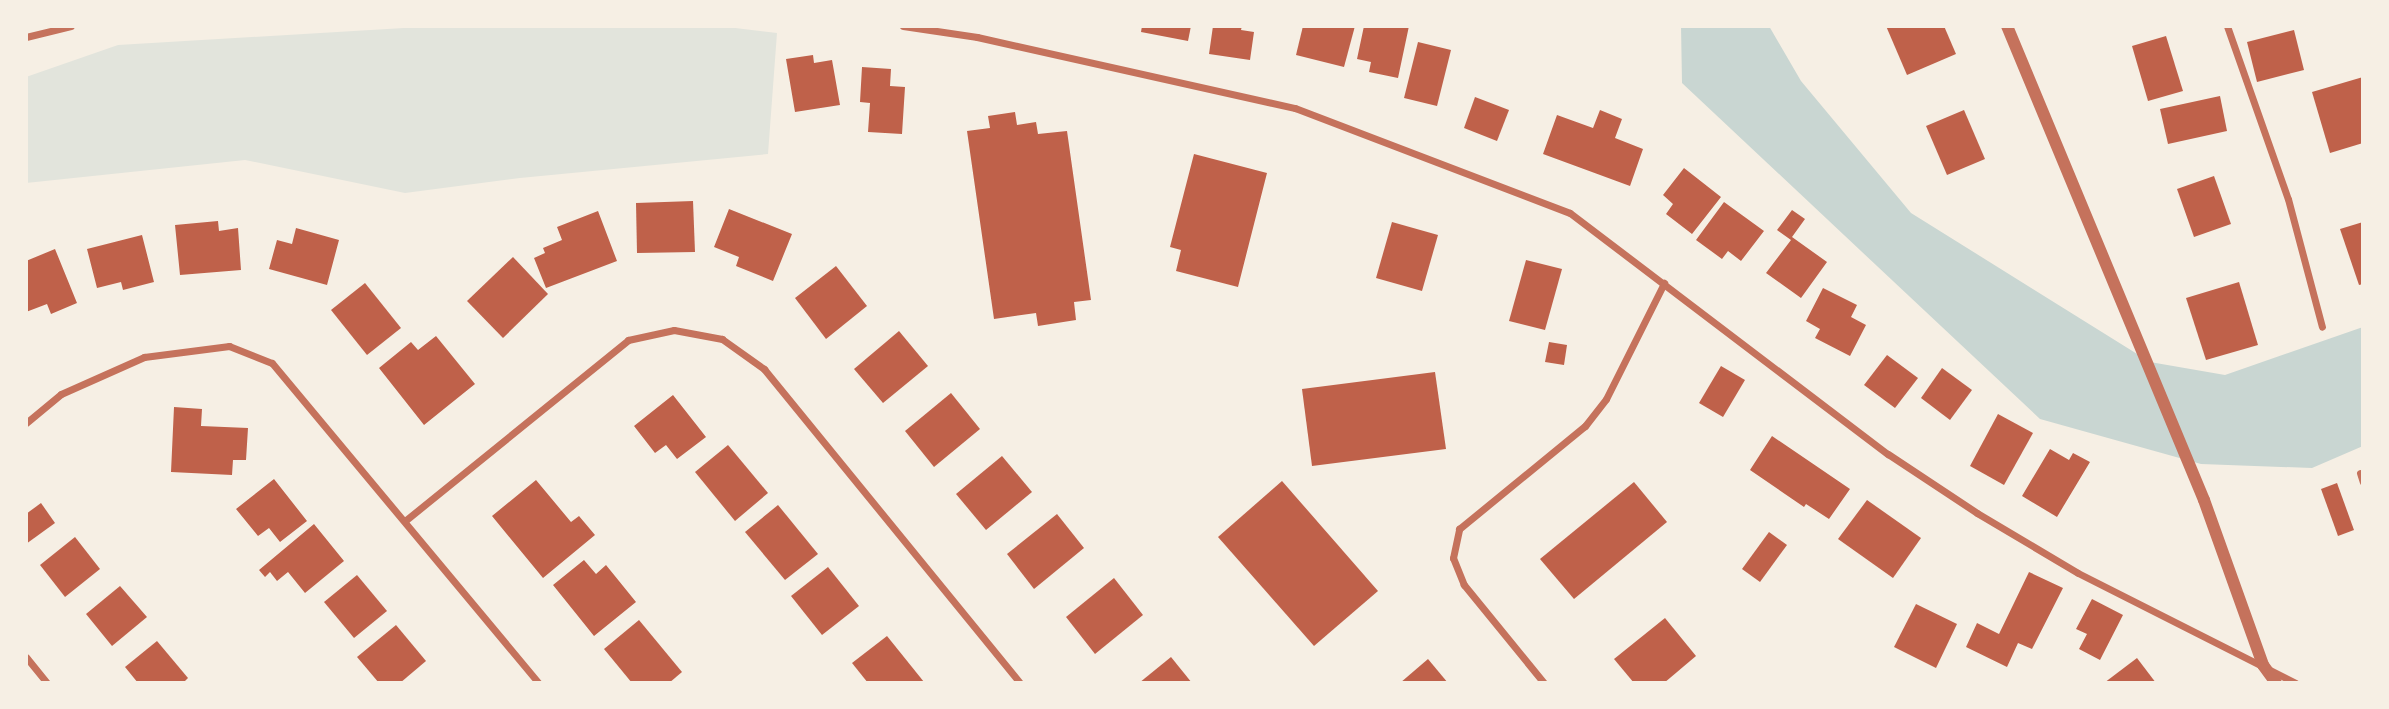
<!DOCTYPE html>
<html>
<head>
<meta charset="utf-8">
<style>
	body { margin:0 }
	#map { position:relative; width:2389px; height:709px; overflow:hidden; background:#f6efe4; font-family:"Asap Condensed",sans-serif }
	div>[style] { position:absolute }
	.green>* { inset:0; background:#e2e4dc }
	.water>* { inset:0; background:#c9d6d2 }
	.building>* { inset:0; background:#bf614a }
	.minor>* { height:7px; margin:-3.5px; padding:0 3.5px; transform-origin:3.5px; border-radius:3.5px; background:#c5725c }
	.tertiary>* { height:12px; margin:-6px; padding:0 6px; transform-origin:6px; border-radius:6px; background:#c5725c }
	span { translate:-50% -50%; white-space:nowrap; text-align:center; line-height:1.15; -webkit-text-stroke:6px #f6efe4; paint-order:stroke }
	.frame { position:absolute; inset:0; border:28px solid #f6efe4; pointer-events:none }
</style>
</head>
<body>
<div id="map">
	<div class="green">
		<div style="clip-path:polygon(719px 26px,777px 33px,768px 154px,520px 178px,405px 193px,245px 160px,26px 183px,26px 77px,118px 45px,437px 26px)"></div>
	</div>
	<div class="water">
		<div style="clip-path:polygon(1681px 26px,1769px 26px,1801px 81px,1911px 213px,2150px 362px,2225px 375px,2363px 327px,2363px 446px,2312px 468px,2201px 464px,2040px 419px,1682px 83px)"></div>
	</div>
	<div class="building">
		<div style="clip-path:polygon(1142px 26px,1191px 26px,1188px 41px,1141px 32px)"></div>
		<div style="clip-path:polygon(1213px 26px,1242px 26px,1241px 30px,1254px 32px,1250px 60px,1209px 54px)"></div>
		<div style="clip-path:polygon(1303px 26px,1355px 26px,1344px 67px,1296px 55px)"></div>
		<div style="clip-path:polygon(1364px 26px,1409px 26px,1398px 78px,1369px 72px,1371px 62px,1357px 59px)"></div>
		<div style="clip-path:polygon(1886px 26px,1944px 26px,1956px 54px,1907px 75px)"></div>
		<div style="clip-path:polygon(2294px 30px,2304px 70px,2257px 82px,2247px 42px)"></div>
		<div style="clip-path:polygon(2166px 36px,2183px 91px,2148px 101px,2132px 46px)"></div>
		<div style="clip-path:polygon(1418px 42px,1451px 50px,1437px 106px,1404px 98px)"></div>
		<div style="clip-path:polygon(813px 55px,814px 63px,832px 60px,840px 105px,795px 112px,786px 59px)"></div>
		<div style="clip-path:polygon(862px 67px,891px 69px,890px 86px,905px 87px,902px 134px,868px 132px,870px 103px,860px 102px)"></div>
		<div style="clip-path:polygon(2363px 77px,2363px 143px,2330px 153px,2312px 92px)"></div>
		<div style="clip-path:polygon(2220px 96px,2227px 131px,2168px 144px,2160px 109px)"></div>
		<div style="clip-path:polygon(1475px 97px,1509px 110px,1497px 141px,1464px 128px)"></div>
		<div style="clip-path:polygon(1600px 110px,1622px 119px,1615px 138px,1643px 149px,1630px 186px,1543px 154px,1557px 115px,1593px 128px)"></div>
		<div style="clip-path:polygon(1964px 110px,1985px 159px,1947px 175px,1926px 126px)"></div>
		<div style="clip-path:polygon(1015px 112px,1017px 125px,1036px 122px,1038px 134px,1067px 131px,1091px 300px,1074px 302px,1076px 320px,1038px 326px,1036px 313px,994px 319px,967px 131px,990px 128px,988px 116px)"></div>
		<div style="clip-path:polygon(1194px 154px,1267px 173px,1238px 287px,1176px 271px,1181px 250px,1170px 247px)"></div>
		<div style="clip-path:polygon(1684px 168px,1721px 197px,1692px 234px,1666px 214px,1673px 204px,1663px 195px)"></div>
		<div style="clip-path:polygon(2214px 176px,2231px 224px,2194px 237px,2177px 189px)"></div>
		<div style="clip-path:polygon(693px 201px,695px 252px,637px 253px,636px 203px)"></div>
		<div style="clip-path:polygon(1724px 202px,1764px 231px,1741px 261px,1728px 251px,1722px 259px,1696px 240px)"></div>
		<div style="clip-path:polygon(729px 209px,792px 234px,773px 281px,736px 266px,739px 257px,714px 247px)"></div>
		<div style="clip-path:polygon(1792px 210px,1805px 219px,1792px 237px,1827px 262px,1801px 298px,1766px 273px,1791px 240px,1777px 230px)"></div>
		<div style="clip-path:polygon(598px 211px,617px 261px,546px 288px,534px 258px,545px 253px,543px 248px,562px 240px,557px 227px)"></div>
		<div style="clip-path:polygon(218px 221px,219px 231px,238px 228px,241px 270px,180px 275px,175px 225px)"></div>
		<div style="clip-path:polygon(1392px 222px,1438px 235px,1422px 291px,1376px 278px)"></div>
		<div style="clip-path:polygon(2363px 222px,2363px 284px,2359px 285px,2340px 229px)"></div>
		<div style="clip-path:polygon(296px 228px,339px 240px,327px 285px,269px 269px,277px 240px,292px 244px)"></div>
		<div style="clip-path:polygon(142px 235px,154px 282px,123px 290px,121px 282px,97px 288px,87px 249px)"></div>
		<div style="clip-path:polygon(55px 249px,77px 303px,51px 314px,47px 304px,26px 312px,26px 261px)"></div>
		<div style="clip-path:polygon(513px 257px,548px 294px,503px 338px,467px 301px)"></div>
		<div style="clip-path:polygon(1526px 260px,1562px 269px,1545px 330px,1509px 321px)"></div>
		<div style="clip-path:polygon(836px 266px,867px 306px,826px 339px,795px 298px)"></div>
		<div style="clip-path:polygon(2239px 282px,2258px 345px,2206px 360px,2186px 298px)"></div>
		<div style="clip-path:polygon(365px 283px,401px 328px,367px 355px,331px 310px)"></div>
		<div style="clip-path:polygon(1823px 288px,1857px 305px,1851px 317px,1866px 325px,1850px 356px,1815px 338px,1820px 329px,1806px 321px)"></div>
		<div style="clip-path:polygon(899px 331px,928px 366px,883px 403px,854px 369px)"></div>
		<div style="clip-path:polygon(436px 336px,475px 384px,424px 425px,379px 368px,411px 342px,418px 350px)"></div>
		<div style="clip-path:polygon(1549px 342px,1567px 345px,1564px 365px,1545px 362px)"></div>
		<div style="clip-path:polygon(1887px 355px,1918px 378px,1895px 408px,1864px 385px)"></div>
		<div style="clip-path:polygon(1721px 366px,1745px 380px,1723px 417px,1699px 403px)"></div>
		<div style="clip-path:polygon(1942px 368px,1972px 390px,1950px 420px,1921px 398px)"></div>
		<div style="clip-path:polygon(1435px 372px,1446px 449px,1312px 466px,1302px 389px)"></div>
		<div style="clip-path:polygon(951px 393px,980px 429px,934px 467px,905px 431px)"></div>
		<div style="clip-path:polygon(673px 395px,706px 437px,677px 459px,666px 445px,655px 453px,634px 426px)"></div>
		<div style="clip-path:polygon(174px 407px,202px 409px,201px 426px,248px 428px,246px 460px,233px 460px,232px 475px,171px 472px)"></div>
		<div style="clip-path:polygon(1998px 414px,2033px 433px,2004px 485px,1970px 466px)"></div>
		<div style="clip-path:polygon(1772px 436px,1850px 489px,1829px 519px,1806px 504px,1804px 507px,1750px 470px)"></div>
		<div style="clip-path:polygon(728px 445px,768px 493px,735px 521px,695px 472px)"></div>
		<div style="clip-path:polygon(2050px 449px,2069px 460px,2073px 453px,2090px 462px,2057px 517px,2022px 496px)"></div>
		<div style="clip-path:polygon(1002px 456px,1032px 492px,986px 530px,956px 494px)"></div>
		<div style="clip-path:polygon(274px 479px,307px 521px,280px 542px,269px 528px,258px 536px,236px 509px)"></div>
		<div style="clip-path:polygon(536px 480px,571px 522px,579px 516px,595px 535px,543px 578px,492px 516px)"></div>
		<div style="clip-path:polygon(1282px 481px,1378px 591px,1314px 646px,1218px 537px)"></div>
		<div style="clip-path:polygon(1634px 482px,1667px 522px,1574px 599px,1540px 559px)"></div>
		<div style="clip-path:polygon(2337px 483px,2354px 530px,2338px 536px,2321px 489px)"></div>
		<div style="clip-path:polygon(1867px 500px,1921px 538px,1893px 578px,1838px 539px)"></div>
		<div style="clip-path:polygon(41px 503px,55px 523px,26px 544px,26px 514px)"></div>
		<div style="clip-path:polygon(778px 505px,818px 554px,785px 580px,745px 532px)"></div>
		<div style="clip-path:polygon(1057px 514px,1084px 548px,1034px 589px,1007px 554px)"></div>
		<div style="clip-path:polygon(314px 524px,344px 561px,305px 593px,288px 572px,277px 581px,270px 572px,265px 577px,259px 570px)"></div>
		<div style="clip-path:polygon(1769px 532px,1787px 545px,1760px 582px,1742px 569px)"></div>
		<div style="clip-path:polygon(75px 537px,100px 569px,65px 597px,40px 565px)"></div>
		<div style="clip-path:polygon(584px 560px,596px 574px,606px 565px,636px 602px,594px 636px,553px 585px)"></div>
		<div style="clip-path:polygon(828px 567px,859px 606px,822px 635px,791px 596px)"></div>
		<div style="clip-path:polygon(2029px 572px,2063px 588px,2032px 649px,2018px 643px,2007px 667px,1966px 647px,1977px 623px,1999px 634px)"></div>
		<div style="clip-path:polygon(357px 575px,387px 611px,354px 638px,324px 602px)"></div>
		<div style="clip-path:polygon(1114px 578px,1143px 615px,1095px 654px,1066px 617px)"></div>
		<div style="clip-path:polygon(120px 586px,147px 617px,112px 646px,86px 614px)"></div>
		<div style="clip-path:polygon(2092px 599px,2123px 615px,2100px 660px,2079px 649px,2087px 634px,2076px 629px)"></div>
		<div style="clip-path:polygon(1916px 604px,1957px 624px,1936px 668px,1894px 647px)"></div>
		<div style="clip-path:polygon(1665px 618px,1696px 656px,1664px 683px,1634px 683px,1614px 659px)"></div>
		<div style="clip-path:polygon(639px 620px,682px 672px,669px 683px,632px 683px,604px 649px)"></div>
		<div style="clip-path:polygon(396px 625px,426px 661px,400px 683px,379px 683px,357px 657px)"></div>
		<div style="clip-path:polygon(887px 636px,924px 682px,923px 683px,868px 683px,852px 663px)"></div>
		<div style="clip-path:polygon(157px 641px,188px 678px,183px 683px,138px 683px,125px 667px)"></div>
		<div style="clip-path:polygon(1171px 657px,1192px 683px,1139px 683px)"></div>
		<div style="clip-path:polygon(2137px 658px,2156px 683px,2104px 683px)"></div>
		<div style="clip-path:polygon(1428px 659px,1448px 683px,1400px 683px)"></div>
	</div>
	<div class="minor">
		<div style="left:903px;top:26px;width:75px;rotate:8.5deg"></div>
		<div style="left:977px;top:37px;width:326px;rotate:12.6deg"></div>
		<div style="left:1295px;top:108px;width:294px;rotate:20.9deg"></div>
		<div style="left:1570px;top:213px;width:399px;rotate:37.2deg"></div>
		<div style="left:1888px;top:454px;width:107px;rotate:33.5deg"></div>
		<div style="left:1977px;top:513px;width:117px;rotate:30.7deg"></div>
		<div style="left:2078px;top:573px;width:244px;rotate:26.8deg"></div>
		<div style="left:2227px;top:26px;width:183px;rotate:70.6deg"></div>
		<div style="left:2288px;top:199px;width:132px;rotate:75.1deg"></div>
		<div style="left:26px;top:37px;width:46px;rotate:-13.7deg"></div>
		<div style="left:26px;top:423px;width:45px;rotate:-39.6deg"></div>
		<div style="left:61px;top:394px;width:91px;rotate:-24deg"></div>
		<div style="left:144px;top:357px;width:86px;rotate:-7.4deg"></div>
		<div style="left:229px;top:346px;width:46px;rotate:21.6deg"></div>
		<div style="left:272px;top:363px;width:417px;rotate:50.2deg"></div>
		<div style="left:2360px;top:473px;width:9px;rotate:72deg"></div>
		<div style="left:406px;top:520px;width:286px;rotate:-39deg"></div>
		<div style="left:628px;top:340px;width:47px;rotate:-12.3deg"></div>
		<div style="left:674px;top:330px;width:49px;rotate:10.6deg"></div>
		<div style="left:722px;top:339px;width:52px;rotate:35.5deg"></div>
		<div style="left:764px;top:369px;width:405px;rotate:50.8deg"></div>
		<div style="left:26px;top:657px;width:33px;rotate:51deg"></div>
		<div style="left:1544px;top:683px;width:127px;rotate:-129.2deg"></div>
		<div style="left:1464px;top:585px;width:29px;rotate:-112deg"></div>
		<div style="left:1453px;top:558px;width:30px;rotate:-78deg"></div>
		<div style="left:1459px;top:529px;width:163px;rotate:-39.3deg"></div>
		<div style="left:1585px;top:426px;width:34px;rotate:-52deg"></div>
		<div style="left:1606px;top:399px;width:130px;rotate:-63.4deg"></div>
	</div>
	<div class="tertiary">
		<div style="left:2007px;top:26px;width:513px;rotate:67.43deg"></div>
		<div style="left:2204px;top:500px;width:175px;rotate:70.3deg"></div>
		<div style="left:2263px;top:665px;width:22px;rotate:54deg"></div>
	</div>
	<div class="frame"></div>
</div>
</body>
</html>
